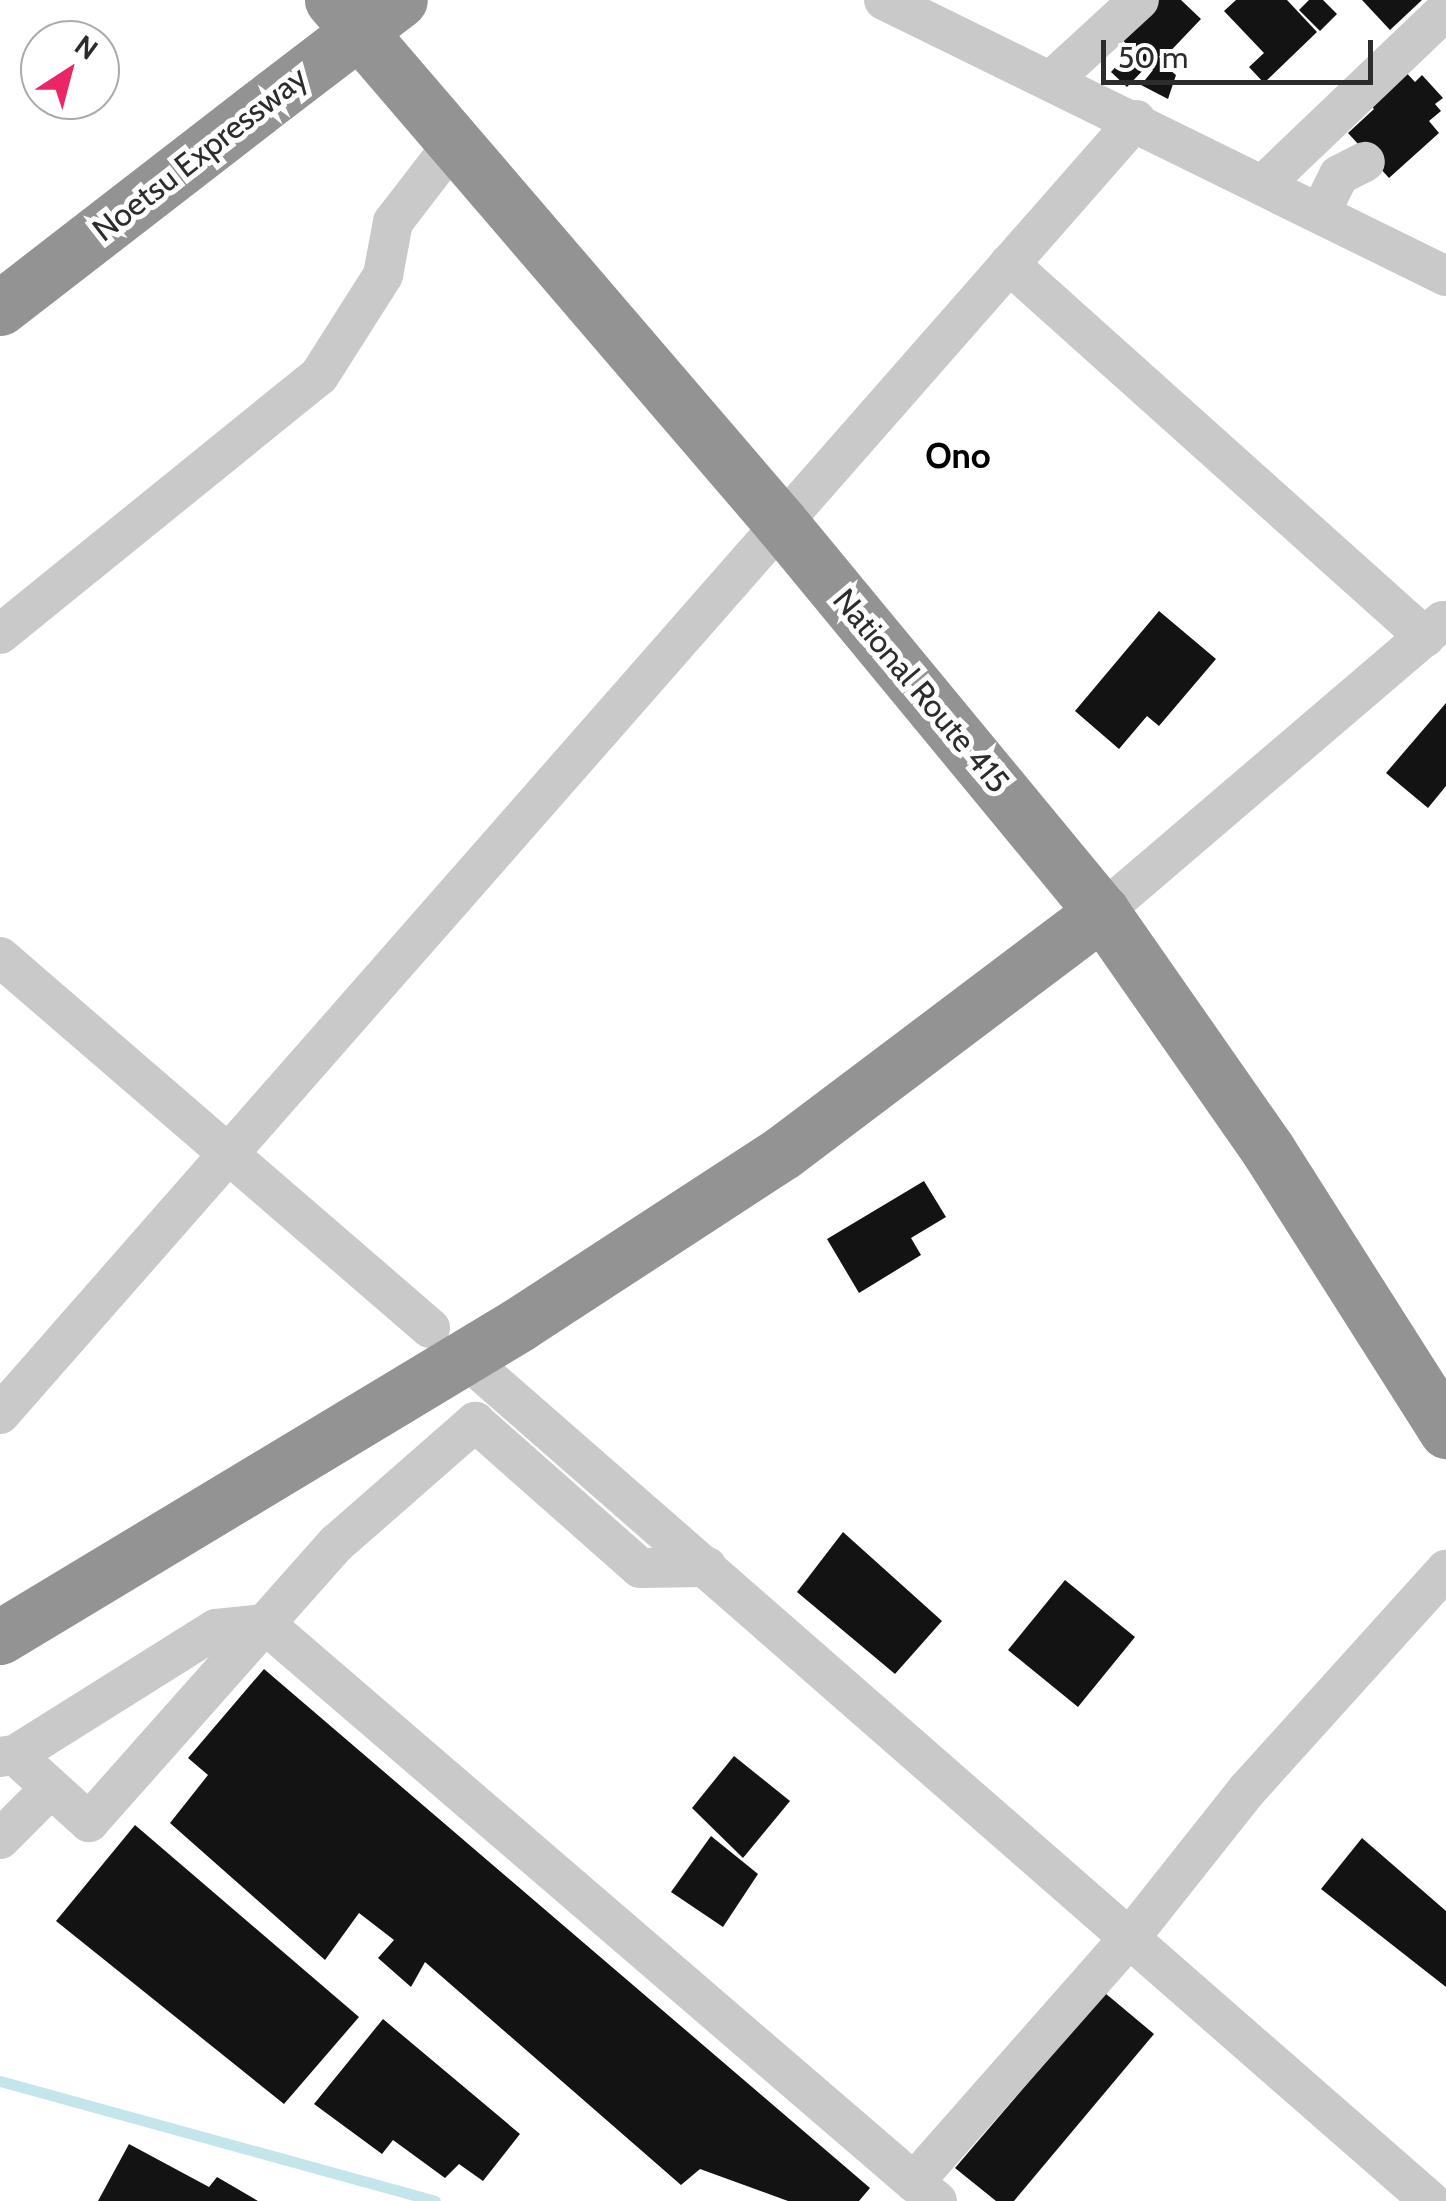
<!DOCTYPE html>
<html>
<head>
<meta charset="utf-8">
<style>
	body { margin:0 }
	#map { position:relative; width:1446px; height:2201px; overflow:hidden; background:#fff; font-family:Cabin,sans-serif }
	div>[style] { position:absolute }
	.stream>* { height:11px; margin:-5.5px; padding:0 5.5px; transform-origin:5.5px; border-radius:5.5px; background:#c4e5eb }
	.building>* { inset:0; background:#131313 }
	.minor>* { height:40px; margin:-20px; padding:0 20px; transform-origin:20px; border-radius:20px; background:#c9c9c9 }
	.highway>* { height:55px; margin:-27.5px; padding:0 27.5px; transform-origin:27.5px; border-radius:27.5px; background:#939393 }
	.highway-bridge>* { height:55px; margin:-27.5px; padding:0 27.5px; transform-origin:27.5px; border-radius:27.5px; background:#939393 }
	span { translate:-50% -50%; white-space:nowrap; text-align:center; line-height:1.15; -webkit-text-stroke:10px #fff; paint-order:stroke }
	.street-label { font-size:32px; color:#2c2c2c }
	.neighbourhood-label { font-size:35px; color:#000; font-weight:700 }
	.north { position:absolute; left:20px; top:20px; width:100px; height:100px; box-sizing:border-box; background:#fff; border:2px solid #ababab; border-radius:50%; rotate:36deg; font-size:28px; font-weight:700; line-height:40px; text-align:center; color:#2c2c2c }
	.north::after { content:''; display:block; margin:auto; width:35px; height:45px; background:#ea2764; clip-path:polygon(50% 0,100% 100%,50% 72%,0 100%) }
	.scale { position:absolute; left:1101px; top:40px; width:272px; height:45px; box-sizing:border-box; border:5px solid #2c2c2c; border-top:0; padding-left:12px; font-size:30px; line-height:35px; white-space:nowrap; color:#2c2c2c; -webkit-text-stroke:8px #fff; paint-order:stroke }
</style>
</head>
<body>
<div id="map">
	<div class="stream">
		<div style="left:0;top:2081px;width:451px;rotate:15.4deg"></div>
	</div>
	<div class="building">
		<div style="clip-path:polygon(1152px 0,1181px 0,1201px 19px,1160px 62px,1176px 75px,1168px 99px,1141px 85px,1153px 70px,1148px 65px,1127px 87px,1111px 72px,1132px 49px,1118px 36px)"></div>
		<div style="clip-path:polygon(1236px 0,1287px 0,1317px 32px,1264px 83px,1249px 67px,1264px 53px,1224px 11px)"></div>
		<div style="clip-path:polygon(1309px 0,1323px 0,1337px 14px,1320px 31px,1299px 10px)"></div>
		<div style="clip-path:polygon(1362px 0,1422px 0,1390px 30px)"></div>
		<div style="clip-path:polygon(1402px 68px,1415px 82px,1422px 75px,1443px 98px,1435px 104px,1441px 111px,1429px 121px,1439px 133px,1389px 178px,1348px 133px,1374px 109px,1366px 101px)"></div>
		<div style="clip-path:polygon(1159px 611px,1216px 659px,1159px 726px,1147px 716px,1119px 749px,1075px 711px)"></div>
		<div style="clip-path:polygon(1446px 703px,1446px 786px,1428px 808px,1386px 773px)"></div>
		<div style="clip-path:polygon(924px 1181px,946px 1217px,911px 1238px,921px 1255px,859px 1293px,827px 1239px)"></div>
		<div style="clip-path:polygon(843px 1532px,942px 1621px,895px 1674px,797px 1592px)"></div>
		<div style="clip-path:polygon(1065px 1580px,1135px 1637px,1078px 1707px,1008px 1650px)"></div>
		<div style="clip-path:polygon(264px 1669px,870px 2188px,859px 2201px,788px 2201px,700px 2169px,681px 2185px,425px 1962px,411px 1987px,378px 1958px,394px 1940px,359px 1913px,325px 1960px,170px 1823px,208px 1775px,188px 1758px)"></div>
		<div style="clip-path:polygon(734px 1756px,790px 1801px,743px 1858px,692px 1808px)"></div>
		<div style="clip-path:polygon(135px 1825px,359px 2017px,284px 2104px,56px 1921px)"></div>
		<div style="clip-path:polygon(711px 1836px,758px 1874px,723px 1927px,671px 1892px)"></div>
		<div style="clip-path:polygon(1362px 1838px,1446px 1911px,1446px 1987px,1321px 1889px)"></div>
		<div style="clip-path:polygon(1105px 1993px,1154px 2034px,1014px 2201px,996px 2201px,955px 2168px)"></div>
		<div style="clip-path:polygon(383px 2019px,520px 2134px,483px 2181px,459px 2164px,445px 2178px,393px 2140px,382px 2154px,314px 2104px)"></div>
		<div style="clip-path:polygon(129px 2144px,209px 2187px,217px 2177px,258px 2201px,98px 2201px)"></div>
	</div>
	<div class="minor">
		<div style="left:884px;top:0;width:626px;rotate:26.16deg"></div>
		<div style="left:1052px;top:80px;width:118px;rotate:-42.6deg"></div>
		<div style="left:1264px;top:184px;width:252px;rotate:-43.7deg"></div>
		<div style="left:1321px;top:211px;width:40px;rotate:-63.4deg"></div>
		<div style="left:1339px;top:175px;width:29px;rotate:-27deg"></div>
		<div style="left:1009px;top:264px;width:559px;rotate:41.88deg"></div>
		<div style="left:0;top:634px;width:410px;rotate:-39deg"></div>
		<div style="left:319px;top:376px;width:120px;rotate:-57.6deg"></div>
		<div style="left:383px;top:275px;width:54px;rotate:-79.3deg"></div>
		<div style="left:393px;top:222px;width:98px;rotate:-52.4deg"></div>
		<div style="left:1102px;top:912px;width:448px;rotate:-40.5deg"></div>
		<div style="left:0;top:957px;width:568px;rotate:40.79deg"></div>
		<div style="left:478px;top:1369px;width:1264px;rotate:41.15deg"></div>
		<div style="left:0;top:1414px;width:1722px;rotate:-48.72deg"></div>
		<div style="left:15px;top:1755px;width:237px;rotate:-32.1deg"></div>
		<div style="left:216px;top:1629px;width:49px;rotate:-5.8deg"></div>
		<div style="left:265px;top:1624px;width:856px;rotate:40.69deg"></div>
		<div style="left:0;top:1757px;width:15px;rotate:-8deg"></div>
		<div style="left:15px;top:1755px;width:100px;rotate:42.2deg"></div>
		<div style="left:89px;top:1822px;width:373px;rotate:-48.4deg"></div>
		<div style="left:337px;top:1543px;width:184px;rotate:-41.2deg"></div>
		<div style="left:475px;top:1422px;width:220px;rotate:41.5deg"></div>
		<div style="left:640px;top:1568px;width:67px;rotate:-0.9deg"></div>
		<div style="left:0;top:1839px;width:72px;rotate:-45deg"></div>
		<div style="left:937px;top:2201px;width:30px;rotate:-140deg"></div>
		<div style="left:914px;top:2182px;width:329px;rotate:-48.6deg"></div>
		<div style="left:1132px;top:1935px;width:185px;rotate:-51.6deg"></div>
		<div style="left:1247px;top:1790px;width:297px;rotate:-47.9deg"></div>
	</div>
	<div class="highway">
		<div style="left:332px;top:0;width:688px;rotate:49.36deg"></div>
		<div style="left:780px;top:522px;width:506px;rotate:50.46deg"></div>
		<div style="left:1102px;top:912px;width:290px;rotate:55.1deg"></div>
		<div style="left:1268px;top:1150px;width:333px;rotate:57.6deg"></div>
		<div style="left:0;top:308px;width:324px;rotate:-37.7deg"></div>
		<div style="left:0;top:1637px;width:605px;rotate:-31.06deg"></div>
		<div style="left:518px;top:1325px;width:315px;rotate:-33.1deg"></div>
		<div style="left:782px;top:1153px;width:401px;rotate:-37deg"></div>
	</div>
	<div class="highway-bridge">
		<div style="left:256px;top:110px;width:181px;rotate:-37.4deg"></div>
	</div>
	<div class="street-label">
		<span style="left:200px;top:154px;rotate:-38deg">Noetsu Expressway</span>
		<span style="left:921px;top:691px;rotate:50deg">National Route 415</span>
	</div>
	<div class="neighbourhood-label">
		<span style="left:958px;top:456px">Ono</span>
	</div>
	<div class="north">N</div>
	<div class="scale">50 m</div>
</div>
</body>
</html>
